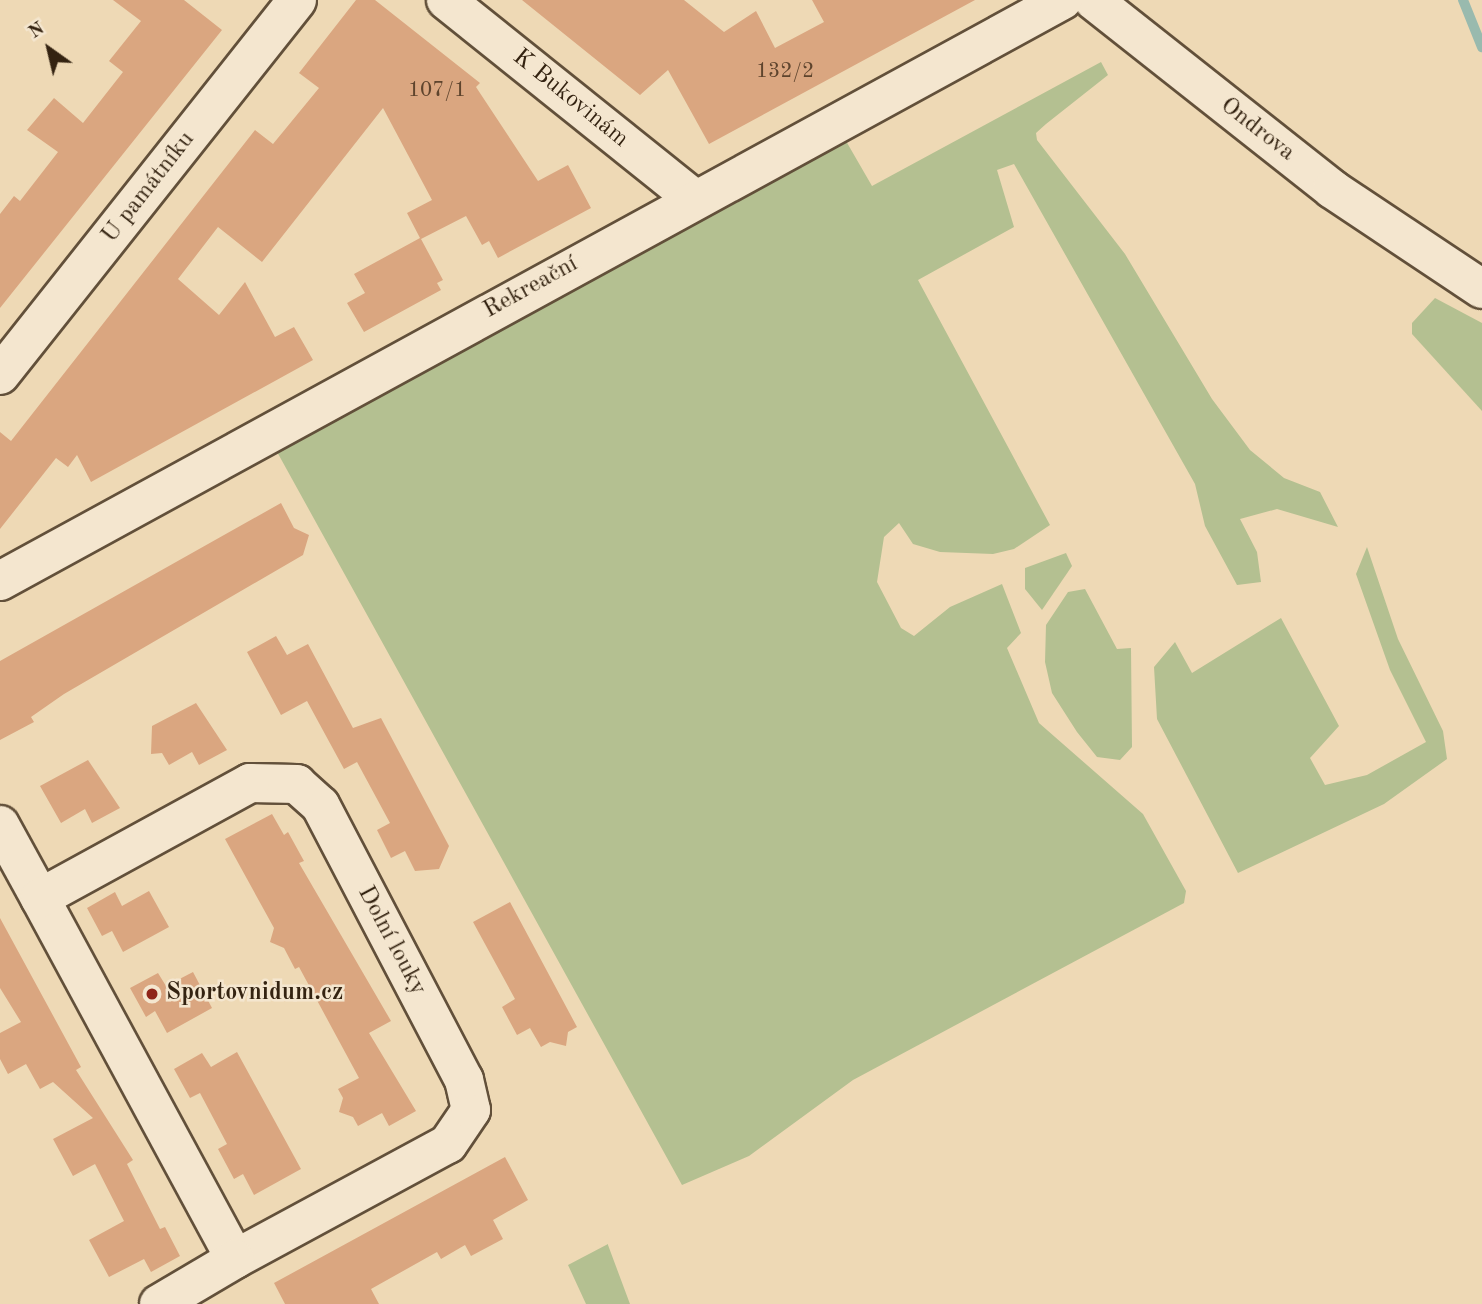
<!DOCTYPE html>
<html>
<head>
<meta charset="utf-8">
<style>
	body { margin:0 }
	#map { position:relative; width:1482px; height:1304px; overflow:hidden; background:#eed9b5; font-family:"Old Standard TT",serif }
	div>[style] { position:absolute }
	.green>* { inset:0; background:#b4c091 }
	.stream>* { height:10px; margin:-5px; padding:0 5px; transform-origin:5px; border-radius:5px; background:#99baae }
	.building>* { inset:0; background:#daa680 }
	.roads { filter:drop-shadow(2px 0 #62503a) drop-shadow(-2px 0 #62503a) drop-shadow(0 2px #62503a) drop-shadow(0 -2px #62503a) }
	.minor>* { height:38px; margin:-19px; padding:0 19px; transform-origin:19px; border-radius:19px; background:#f4e6cf }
	.dots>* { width:19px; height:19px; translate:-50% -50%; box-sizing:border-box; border:4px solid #f4e6cf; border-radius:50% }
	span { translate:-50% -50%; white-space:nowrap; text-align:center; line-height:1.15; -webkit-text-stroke:5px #f4e6cf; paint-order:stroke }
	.number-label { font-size:21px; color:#5e442d }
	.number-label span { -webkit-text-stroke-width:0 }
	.street-label { font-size:24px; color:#342311 }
	.poi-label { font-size:24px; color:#342311; font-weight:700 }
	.left { translate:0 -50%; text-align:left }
	.north { position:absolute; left:14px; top:14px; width:70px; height:70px; -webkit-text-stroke:5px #f4e6cf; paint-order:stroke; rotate:326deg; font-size:19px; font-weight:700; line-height:28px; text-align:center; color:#342311 }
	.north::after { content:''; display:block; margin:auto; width:24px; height:32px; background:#342311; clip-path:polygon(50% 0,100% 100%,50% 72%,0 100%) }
</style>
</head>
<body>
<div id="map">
	<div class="green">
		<div style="clip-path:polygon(1101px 62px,1108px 75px,1046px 124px,1036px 133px,1037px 140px,1125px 254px,1212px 399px,1250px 450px,1284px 478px,1320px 492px,1338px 527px,1277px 509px,1240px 519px,1257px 552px,1261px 582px,1237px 585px,1205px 526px,1195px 484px,1014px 164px,997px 170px,1014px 227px,918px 280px,1050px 525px,1014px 549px,993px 554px,940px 552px,913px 544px,899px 523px,884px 537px,877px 582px,901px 628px,914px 636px,950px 607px,1002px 584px,1021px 633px,1007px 648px,1039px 723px,1143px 814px,1186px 891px,1184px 903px,853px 1080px,749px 1156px,682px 1185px,276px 450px,741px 200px,758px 190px,751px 179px,774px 167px,781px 178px,846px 141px,872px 186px)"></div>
		<div style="clip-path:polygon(1435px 298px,1482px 323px,1482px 411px,1412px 334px,1412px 323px)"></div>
		<div style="clip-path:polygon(1367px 547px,1398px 639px,1443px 731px,1447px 759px,1384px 804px,1238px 873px,1157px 719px,1154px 667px,1175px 642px,1192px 673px,1281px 618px,1339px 726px,1310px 758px,1325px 785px,1367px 775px,1426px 742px,1390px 670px,1356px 574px)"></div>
		<div style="clip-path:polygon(1066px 553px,1072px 566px,1042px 610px,1025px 589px,1025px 568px)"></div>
		<div style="clip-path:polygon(1085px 589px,1117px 649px,1131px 648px,1132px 747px,1120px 760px,1097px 757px,1077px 732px,1052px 693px,1045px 662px,1046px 625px,1068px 592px)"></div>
		<div style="clip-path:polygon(608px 1244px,608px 1245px,630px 1304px,586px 1304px,568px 1265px)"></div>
	</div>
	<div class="stream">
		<div style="left:1463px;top:0;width:51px;rotate:68deg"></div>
	</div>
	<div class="building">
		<div style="clip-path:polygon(113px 0,184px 0,222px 30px,0 308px,0 214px,14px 196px,20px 201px,58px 152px,27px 130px,54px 98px,83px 123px,123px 72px,109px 61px,141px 21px)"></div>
		<div style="clip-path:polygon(356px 0,375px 0,480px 83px,476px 87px,538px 181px,568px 165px,591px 208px,498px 258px,489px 241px,482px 245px,466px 216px,421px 239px,443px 280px,437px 283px,441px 290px,364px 332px,347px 303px,365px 293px,354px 274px,420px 238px,407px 213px,432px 200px,383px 108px,262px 262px,218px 227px,178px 279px,219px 315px,245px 282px,275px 337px,294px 327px,313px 360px,91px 482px,77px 455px,68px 467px,56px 458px,0 529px,0 432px,11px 441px,255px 130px,273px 144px,319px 88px,299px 73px)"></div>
		<div style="clip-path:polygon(522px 0,684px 0,724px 32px,756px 11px,775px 48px,824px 22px,812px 0,975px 0,709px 144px,668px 70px,640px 95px)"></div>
		<div style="clip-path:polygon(281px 503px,294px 528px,309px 535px,303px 555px,64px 694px,31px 717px,34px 722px,0 740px,0 661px)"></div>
		<div style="clip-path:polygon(276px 636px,287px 655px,308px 644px,353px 728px,381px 718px,449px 846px,439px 869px,415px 871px,405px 851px,391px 858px,377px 830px,390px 823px,357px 762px,344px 769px,307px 701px,281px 715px,247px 652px)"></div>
		<div style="clip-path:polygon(196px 703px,227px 750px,199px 765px,192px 752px,169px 765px,162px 753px,151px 754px,152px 726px)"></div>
		<div style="clip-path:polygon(88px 760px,120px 808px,92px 823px,85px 809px,61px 823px,40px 786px)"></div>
		<div style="clip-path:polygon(272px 814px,284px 835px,288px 832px,304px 861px,299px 863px,391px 1021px,369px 1033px,416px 1111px,389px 1126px,382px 1113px,358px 1126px,353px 1117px,339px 1112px,343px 1098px,338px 1089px,359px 1078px,299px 967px,295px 969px,284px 948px,270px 942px,274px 928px,225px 839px)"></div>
		<div style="clip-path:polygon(149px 891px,169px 927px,123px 952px,112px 931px,102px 936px,87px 908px,115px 892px,122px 906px)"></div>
		<div style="clip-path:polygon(510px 902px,577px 1027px,568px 1032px,566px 1046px,550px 1042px,541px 1047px,530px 1028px,517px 1035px,502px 1007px,515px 999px,473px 922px)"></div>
		<div style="clip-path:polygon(0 918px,81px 1067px,76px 1070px,133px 1160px,127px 1164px,160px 1229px,165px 1227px,180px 1256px,151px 1272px,144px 1259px,109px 1277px,89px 1240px,124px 1221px,95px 1164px,73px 1176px,53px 1139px,93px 1118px,53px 1082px,40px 1089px,26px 1064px,8px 1074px,0 1059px,0 1033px,21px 1022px,0 988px)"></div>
		<div style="clip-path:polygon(193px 972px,212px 1008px,167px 1033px,155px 1011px,146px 1017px,130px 988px,158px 973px,166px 986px)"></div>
		<div style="clip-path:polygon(237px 1052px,301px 1169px,254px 1195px,243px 1174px,234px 1179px,218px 1149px,227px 1144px,200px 1093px,190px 1098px,174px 1069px,202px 1053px,211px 1067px)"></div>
		<div style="clip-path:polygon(505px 1157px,528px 1200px,493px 1220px,503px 1239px,471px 1256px,465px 1245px,441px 1259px,437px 1252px,371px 1289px,379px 1304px,285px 1304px,274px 1283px)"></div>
	</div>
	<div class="roads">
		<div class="minor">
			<div style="left:446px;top:0;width:317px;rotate:38.7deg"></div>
			<div style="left:1093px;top:0;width:305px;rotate:38.3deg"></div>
			<div style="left:1332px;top:189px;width:180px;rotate:33.7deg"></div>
			<div style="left:0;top:375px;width:478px;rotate:-51.6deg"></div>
			<div style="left:0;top:581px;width:1211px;rotate:-28.66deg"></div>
			<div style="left:0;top:825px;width:83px;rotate:61.3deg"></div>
			<div style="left:40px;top:898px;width:410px;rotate:61.6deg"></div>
			<div style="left:235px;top:1259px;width:242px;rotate:-28.4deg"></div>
			<div style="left:448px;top:1144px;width:41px;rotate:-55.9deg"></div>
			<div style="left:471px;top:1110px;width:31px;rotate:-103deg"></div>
			<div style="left:464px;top:1080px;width:310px;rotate:-117.6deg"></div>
			<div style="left:320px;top:805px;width:31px;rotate:-138deg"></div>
			<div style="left:297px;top:784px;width:47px;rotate:-178.8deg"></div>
			<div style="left:250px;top:783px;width:239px;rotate:151.3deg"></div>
			<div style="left:159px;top:1304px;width:88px;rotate:-30.6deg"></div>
		</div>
	</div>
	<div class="dots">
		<div style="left:152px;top:994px;background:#8f2418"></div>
	</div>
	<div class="number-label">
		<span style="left:785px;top:72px">132/2</span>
		<span style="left:437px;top:91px">107/1</span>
	</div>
	<div class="street-label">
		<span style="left:570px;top:99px;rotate:39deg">K Bukovinám</span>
		<span style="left:1257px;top:130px;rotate:38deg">Ondrova</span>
		<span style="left:149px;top:188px;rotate:-52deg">U památníku</span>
		<span style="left:531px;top:288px;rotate:-29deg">Rekreační</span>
		<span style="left:391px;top:941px;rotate:62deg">Dolní louky</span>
	</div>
	<div class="poi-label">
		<span class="left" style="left:166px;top:994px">Sportovnidum.cz</span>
	</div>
	<div class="north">N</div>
</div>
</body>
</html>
